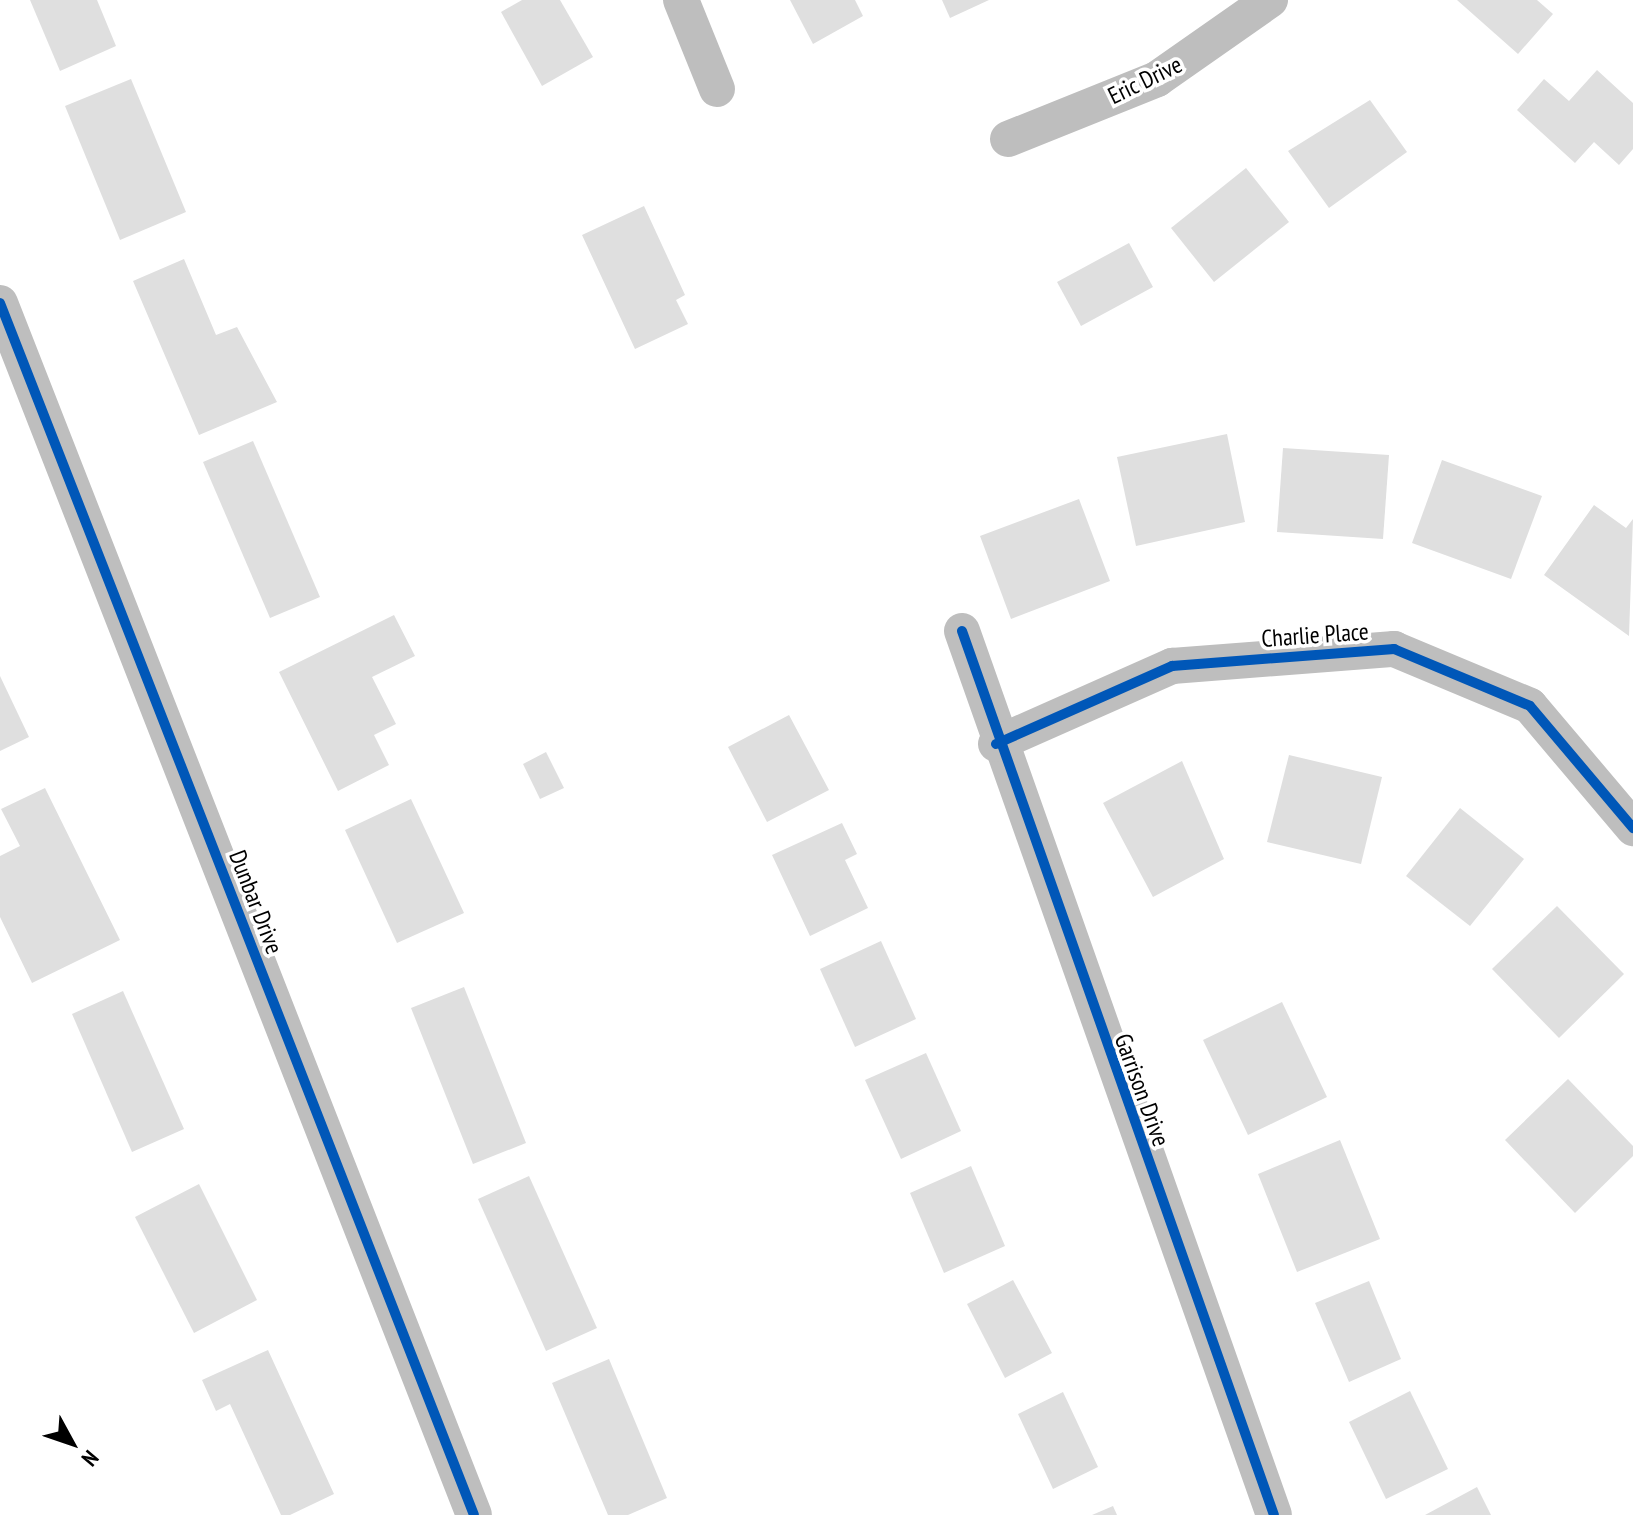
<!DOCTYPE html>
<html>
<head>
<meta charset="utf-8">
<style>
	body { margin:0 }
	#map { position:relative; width:1633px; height:1515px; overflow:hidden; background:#fff; font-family:"PT Sans Narrow",sans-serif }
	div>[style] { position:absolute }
	.building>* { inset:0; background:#dfdfdf }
	.minor>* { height:36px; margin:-18px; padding:0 18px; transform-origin:18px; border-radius:18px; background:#bebebe }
	.cycleway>* { height:10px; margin:-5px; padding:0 5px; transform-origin:5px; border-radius:5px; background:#0057b8 }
	span { translate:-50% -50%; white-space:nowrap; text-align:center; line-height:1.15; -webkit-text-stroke:7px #fff; paint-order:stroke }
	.street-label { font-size:24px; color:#000 }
	.north { position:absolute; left:32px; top:1403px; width:80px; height:80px; -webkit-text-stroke:6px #fff; paint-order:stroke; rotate:130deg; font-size:22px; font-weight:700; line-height:32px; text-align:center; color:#000 }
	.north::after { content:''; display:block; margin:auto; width:28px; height:36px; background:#000; clip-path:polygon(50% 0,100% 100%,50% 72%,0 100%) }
</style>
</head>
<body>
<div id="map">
	<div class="building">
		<div style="clip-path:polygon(30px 0,97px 0,116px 46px,60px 71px)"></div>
		<div style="clip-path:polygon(522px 0,560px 0,593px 57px,542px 86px,501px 12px)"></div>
		<div style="clip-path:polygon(790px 0,855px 0,863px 16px,813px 44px)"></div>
		<div style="clip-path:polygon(942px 0,989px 0,950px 18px)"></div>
		<div style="clip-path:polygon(1457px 0,1537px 0,1553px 14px,1518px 54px)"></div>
		<div style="clip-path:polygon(1597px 70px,1633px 103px,1633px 149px,1619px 165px,1594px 142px,1575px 163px,1517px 110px,1544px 79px,1569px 101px)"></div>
		<div style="clip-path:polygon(131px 79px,186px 212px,120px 240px,65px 106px)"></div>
		<div style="clip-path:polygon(1370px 100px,1407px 152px,1329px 208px,1288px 151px)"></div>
		<div style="clip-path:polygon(1246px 168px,1289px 222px,1214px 282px,1171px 228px)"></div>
		<div style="clip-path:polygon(644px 206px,685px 295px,676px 300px,688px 324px,635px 349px,582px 235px)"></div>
		<div style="clip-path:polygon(1129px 243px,1153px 287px,1081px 326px,1057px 282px)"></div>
		<div style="clip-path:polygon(184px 259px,216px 335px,237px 327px,277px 402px,199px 435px,133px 281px)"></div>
		<div style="clip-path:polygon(1227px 434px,1245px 522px,1136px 546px,1117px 457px)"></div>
		<div style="clip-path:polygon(253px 441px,320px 597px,270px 618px,203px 462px)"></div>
		<div style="clip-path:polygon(1283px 448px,1389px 455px,1383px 539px,1277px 532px)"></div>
		<div style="clip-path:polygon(1442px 460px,1542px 496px,1511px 579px,1412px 543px)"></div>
		<div style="clip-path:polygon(1079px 499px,1110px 581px,1011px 619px,980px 536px)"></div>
		<div style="clip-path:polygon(1594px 505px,1626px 528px,1633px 519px,1629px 636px,1544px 575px)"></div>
		<div style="clip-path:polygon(394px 615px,415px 656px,372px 677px,396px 724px,374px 735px,389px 765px,338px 791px,279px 672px)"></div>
		<div style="clip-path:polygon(0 676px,29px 737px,0 751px)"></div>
		<div style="clip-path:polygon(789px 715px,829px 790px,767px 822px,728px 747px)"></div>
		<div style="clip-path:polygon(546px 752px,564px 788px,540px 799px,523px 764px)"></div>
		<div style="clip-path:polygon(1289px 755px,1382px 777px,1361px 864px,1267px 842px)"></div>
		<div style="clip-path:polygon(1182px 761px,1224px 859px,1153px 897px,1103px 803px)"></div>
		<div style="clip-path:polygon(45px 788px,120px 940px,32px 983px,0 917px,0 856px,20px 846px,1px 809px)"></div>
		<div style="clip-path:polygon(411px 799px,464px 913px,397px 943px,345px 830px)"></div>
		<div style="clip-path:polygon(1460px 808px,1524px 859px,1470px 926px,1406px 876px)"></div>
		<div style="clip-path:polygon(842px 823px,857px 854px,845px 860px,868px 908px,810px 936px,772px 855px)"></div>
		<div style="clip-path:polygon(1557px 906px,1624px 974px,1559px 1038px,1492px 969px)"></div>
		<div style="clip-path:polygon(881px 941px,916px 1019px,855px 1047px,820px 969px)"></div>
		<div style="clip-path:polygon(464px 987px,526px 1143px,473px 1164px,411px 1008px)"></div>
		<div style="clip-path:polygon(123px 991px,184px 1129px,132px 1152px,72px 1014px)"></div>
		<div style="clip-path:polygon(1282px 1002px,1327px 1097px,1248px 1135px,1203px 1040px)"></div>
		<div style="clip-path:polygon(926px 1053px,961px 1131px,901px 1159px,865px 1080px)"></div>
		<div style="clip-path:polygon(1568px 1079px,1633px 1146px,1633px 1156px,1575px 1213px,1505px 1140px)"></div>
		<div style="clip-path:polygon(1340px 1140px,1380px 1239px,1297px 1272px,1258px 1174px)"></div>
		<div style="clip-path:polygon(971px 1166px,1005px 1246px,944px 1273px,910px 1193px)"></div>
		<div style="clip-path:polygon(529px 1176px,597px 1328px,546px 1351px,478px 1199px)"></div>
		<div style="clip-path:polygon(199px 1184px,257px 1300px,194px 1333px,135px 1217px)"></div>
		<div style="clip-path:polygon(1013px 1280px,1052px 1353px,1005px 1378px,967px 1304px)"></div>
		<div style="clip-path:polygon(1369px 1281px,1401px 1359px,1349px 1382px,1315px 1303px)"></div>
		<div style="clip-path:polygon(268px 1350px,334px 1494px,290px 1515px,281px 1515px,230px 1404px,216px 1411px,202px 1380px)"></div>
		<div style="clip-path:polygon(609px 1359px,667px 1498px,628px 1515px,608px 1515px,552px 1383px)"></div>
		<div style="clip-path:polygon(1410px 1391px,1448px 1469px,1386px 1499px,1349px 1422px)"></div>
		<div style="clip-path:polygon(1063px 1392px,1098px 1467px,1053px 1489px,1018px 1414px)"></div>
		<div style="clip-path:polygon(1477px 1487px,1491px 1515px,1425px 1515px)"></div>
		<div style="clip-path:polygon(1113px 1506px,1117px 1515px,1092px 1515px)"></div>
	</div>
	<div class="minor">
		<div style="left:681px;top:0;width:96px;rotate:68deg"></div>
		<div style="left:1008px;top:139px;width:161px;rotate:-21.9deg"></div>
		<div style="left:1157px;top:79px;width:138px;rotate:-35deg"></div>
		<div style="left:0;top:303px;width:1301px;rotate:68.64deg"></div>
		<div style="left:962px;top:631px;width:937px;rotate:70.56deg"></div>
		<div style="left:996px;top:744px;width:193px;rotate:-23.9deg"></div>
		<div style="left:1172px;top:666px;width:223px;rotate:-4.4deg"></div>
		<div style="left:1394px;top:649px;width:147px;rotate:22.7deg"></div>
		<div style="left:1530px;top:706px;width:160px;rotate:49.8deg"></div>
	</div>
	<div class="cycleway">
		<div style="left:0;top:303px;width:1301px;rotate:68.64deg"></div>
		<div style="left:962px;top:631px;width:937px;rotate:70.56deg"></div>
		<div style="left:996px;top:744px;width:193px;rotate:-23.9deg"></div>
		<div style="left:1172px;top:666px;width:223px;rotate:-4.4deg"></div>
		<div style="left:1394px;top:649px;width:147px;rotate:22.7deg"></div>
		<div style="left:1530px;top:706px;width:160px;rotate:49.8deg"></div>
	</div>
	<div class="street-label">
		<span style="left:1145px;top:80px;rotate:-26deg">Eric Drive</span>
		<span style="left:1315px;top:635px;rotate:-4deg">Charlie Place</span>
		<span style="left:256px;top:902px;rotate:69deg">Dunbar Drive</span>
		<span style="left:1142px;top:1090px;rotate:70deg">Garrison Drive</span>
	</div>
	<div class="north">N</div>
</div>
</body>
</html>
